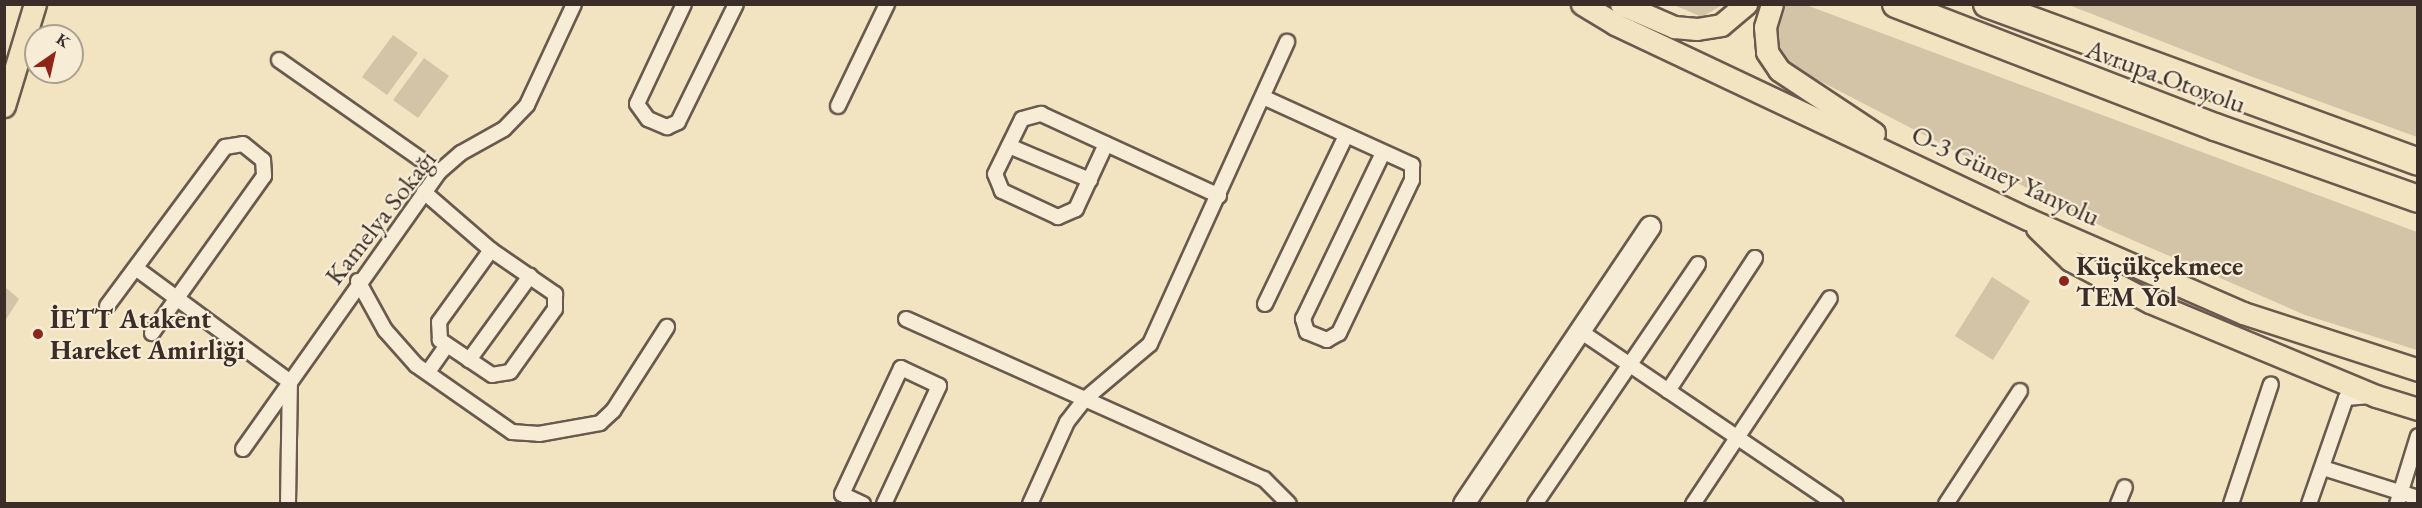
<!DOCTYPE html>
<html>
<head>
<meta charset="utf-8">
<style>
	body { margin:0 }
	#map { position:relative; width:2422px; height:508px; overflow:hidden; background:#f2e3c1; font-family:"EB Garamond",serif }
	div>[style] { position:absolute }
	.green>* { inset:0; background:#d3c4a7 }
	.roads { filter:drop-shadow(2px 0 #695a4e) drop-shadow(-2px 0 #695a4e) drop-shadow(0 2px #695a4e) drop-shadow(0 -2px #695a4e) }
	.street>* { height:14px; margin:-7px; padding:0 7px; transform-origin:7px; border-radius:7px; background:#f7edd7 }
	.secondary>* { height:20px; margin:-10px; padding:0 10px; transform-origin:10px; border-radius:10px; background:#f7edd7 }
	.primary>* { height:21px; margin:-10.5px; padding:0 10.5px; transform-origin:10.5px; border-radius:10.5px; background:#f2e3c1 }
	.highway>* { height:26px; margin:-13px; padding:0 13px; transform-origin:13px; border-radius:13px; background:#f2e3c1 }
	.dots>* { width:16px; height:16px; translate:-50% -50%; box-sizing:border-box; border:3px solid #f7edd7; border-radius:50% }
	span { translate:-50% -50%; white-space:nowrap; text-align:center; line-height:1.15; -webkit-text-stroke:4.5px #f7edd7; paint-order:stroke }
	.street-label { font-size:27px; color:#3b2d27 }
	.poi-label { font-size:27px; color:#3b2d27; font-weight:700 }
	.left { translate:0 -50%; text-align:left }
	.frame { position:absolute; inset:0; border:6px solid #3b2d27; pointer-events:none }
	.north { position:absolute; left:24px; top:24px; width:60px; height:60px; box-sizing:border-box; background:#f7edd7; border:2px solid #aca091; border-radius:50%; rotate:34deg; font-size:16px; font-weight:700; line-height:24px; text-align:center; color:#3b2d27 }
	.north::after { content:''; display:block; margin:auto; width:21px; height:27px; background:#8f2418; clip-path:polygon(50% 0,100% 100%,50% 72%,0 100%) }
</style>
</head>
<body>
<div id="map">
	<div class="green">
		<div style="clip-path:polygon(1674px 5px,1722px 5px,1702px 17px)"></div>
		<div style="clip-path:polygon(1784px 5px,1806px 5px,2417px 232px,2417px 350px,2305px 315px,2105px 228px,1785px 63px,1773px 28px)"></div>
		<div style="clip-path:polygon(2069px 5px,2417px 5px,2417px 137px,2250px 76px)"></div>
		<div style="clip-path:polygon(393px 35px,418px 53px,387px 95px,362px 77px)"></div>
		<div style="clip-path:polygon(424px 58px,449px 76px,418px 118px,393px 100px)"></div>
		<div style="clip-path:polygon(1992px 277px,2030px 301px,1993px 360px,1955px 336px)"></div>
		<div style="clip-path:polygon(5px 287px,19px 299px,5px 321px)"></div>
	</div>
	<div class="roads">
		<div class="street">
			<div style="left:684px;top:4px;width:110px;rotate:115.2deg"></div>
			<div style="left:637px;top:104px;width:19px;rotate:54deg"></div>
			<div style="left:648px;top:119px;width:21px;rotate:23deg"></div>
			<div style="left:667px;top:127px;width:12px;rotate:-24deg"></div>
			<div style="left:678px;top:122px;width:131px;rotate:-63.8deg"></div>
			<div style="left:279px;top:60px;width:195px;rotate:35deg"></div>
			<div style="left:1265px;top:98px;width:162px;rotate:24.5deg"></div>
			<div style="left:1412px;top:165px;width:15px;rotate:90deg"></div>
			<div style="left:1412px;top:180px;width:170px;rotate:115.5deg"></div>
			<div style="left:1339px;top:333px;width:14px;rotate:150deg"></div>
			<div style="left:1327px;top:340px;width:22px;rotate:-158deg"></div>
			<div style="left:1307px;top:332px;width:14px;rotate:-107deg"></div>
			<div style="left:1303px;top:319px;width:184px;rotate:-64.3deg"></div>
			<div style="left:838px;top:106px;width:113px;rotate:-64.3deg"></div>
			<div style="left:1106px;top:144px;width:72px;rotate:114.8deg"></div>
			<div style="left:1076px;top:209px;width:20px;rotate:156deg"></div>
			<div style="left:1058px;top:217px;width:62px;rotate:-155.1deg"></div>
			<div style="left:1002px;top:191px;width:18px;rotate:-112deg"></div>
			<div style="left:995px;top:174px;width:61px;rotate:-63.9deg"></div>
			<div style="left:1022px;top:119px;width:20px;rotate:-15deg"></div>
			<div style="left:1041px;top:114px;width:196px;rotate:24.7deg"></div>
			<div style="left:1009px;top:146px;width:88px;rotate:22.8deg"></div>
			<div style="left:424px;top:192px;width:89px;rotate:40.9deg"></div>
			<div style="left:491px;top:250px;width:78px;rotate:34.5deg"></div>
			<div style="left:555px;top:294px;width:15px;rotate:90deg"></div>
			<div style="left:555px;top:309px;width:77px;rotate:125.5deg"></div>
			<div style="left:510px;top:372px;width:18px;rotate:171deg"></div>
			<div style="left:492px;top:375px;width:63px;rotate:-146.1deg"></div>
			<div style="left:440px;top:340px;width:18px;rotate:-93deg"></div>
			<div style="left:439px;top:322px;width:89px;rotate:-54.2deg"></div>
			<div style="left:137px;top:269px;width:190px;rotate:36.4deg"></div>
			<div style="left:358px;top:281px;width:56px;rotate:61.1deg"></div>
			<div style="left:385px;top:330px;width:47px;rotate:48.5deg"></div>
			<div style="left:416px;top:365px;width:117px;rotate:34.9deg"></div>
			<div style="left:512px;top:432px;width:27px;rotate:4deg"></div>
			<div style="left:539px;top:434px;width:62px;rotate:-10.2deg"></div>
			<div style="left:600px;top:423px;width:18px;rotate:-43deg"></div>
			<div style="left:613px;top:411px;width:100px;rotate:-57.3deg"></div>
			<div style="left:1265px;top:304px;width:187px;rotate:-64.3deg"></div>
			<div style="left:107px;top:306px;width:198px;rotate:-53.4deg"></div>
			<div style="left:225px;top:147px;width:18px;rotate:-9deg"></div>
			<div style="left:243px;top:144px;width:26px;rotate:39deg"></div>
			<div style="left:263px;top:160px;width:16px;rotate:86deg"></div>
			<div style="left:264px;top:176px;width:193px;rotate:125.5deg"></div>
			<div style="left:906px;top:319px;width:392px;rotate:24.1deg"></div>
			<div style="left:1264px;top:479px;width:35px;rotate:45deg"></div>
			<div style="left:1580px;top:331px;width:309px;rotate:34.1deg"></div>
			<div style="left:469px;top:360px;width:104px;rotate:-54deg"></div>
			<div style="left:428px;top:372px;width:33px;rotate:-55deg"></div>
			<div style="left:1668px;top:391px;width:159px;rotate:-56.8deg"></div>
			<div style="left:243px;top:449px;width:339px;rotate:-54.7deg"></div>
			<div style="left:439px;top:172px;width:29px;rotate:-41deg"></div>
			<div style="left:461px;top:153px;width:49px;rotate:-29.2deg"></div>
			<div style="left:504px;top:129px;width:33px;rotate:-46deg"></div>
			<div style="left:527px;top:105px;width:111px;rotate:-65deg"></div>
			<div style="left:2323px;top:468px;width:100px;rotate:17.5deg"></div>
			<div style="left:288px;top:504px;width:122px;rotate:-89.1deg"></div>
			<div style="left:863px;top:504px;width:23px;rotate:-155deg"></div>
			<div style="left:842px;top:494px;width:139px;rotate:-64.9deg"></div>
			<div style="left:901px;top:368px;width:42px;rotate:25.3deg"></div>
			<div style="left:939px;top:386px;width:130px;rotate:115deg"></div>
			<div style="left:1030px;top:504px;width:90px;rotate:-65.7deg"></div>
			<div style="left:1067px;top:422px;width:29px;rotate:-52deg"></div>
			<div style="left:1085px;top:399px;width:85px;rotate:-40.2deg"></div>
			<div style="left:1150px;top:344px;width:332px;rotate:-65.6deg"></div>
			<div style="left:1535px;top:504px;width:290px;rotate:-55.8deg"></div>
			<div style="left:1693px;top:504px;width:247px;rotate:-56.4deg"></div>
			<div style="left:1946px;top:504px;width:135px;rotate:-56.8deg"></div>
			<div style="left:2118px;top:504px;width:18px;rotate:-68deg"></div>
			<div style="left:2231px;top:504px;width:126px;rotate:-71.6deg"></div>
			<div style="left:2309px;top:504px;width:112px;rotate:-70.8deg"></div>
			<div style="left:2346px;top:398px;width:21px;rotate:-5deg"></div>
			<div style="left:2397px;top:504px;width:71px;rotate:-72.8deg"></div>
		</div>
		<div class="secondary">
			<div style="left:1464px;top:504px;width:334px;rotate:-56.1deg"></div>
		</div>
		<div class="primary">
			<div style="left:1582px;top:4px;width:39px;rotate:31deg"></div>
			<div style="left:1615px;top:24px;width:457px;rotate:25.3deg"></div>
			<div style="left:2028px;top:219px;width:235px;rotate:23.6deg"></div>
			<div style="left:2243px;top:313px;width:184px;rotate:18deg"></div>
			<div style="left:1621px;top:4px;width:58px;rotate:23.5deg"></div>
			<div style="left:1674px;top:27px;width:23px;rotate:5deg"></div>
			<div style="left:1697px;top:29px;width:24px;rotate:-9deg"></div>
			<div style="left:1721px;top:25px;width:33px;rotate:-40deg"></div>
			<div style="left:1772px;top:4px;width:24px;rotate:107deg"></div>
			<div style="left:1765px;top:27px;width:25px;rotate:85deg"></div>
			<div style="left:1767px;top:52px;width:22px;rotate:56deg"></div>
			<div style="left:1779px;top:70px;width:114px;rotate:33.6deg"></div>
			<div style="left:4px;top:106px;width:107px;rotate:-73.1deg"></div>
			<div style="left:2037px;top:228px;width:46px;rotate:44.1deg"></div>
			<div style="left:2070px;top:260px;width:90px;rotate:27.7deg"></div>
			<div style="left:2150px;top:302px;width:245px;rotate:22.6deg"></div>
			<div style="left:2376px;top:396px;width:44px;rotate:17.2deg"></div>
		</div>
		<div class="highway">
			<div style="left:1896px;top:4px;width:342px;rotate:21.1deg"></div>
			<div style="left:2215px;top:127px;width:215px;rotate:19.5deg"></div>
			<div style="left:1987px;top:4px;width:459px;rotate:20.1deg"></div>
		</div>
	</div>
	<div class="dots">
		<div style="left:2064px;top:281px;background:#8f2418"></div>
		<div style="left:38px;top:334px;background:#8f2418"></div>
	</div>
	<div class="street-label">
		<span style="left:2166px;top:76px;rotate:20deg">Avrupa Otoyolu</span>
		<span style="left:2006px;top:175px;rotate:25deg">O-3 Güney Yanyolu</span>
		<span style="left:380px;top:217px;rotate:-52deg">Kamelya Sokağı</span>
	</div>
	<div class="poi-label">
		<span class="left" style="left:2076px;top:281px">Küçükçekmece<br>TEM Yol</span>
		<span class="left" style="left:50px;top:334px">İETT Atakent<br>Hareket Amirliği</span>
	</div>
	<div class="frame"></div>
	<div class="north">K</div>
</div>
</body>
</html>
